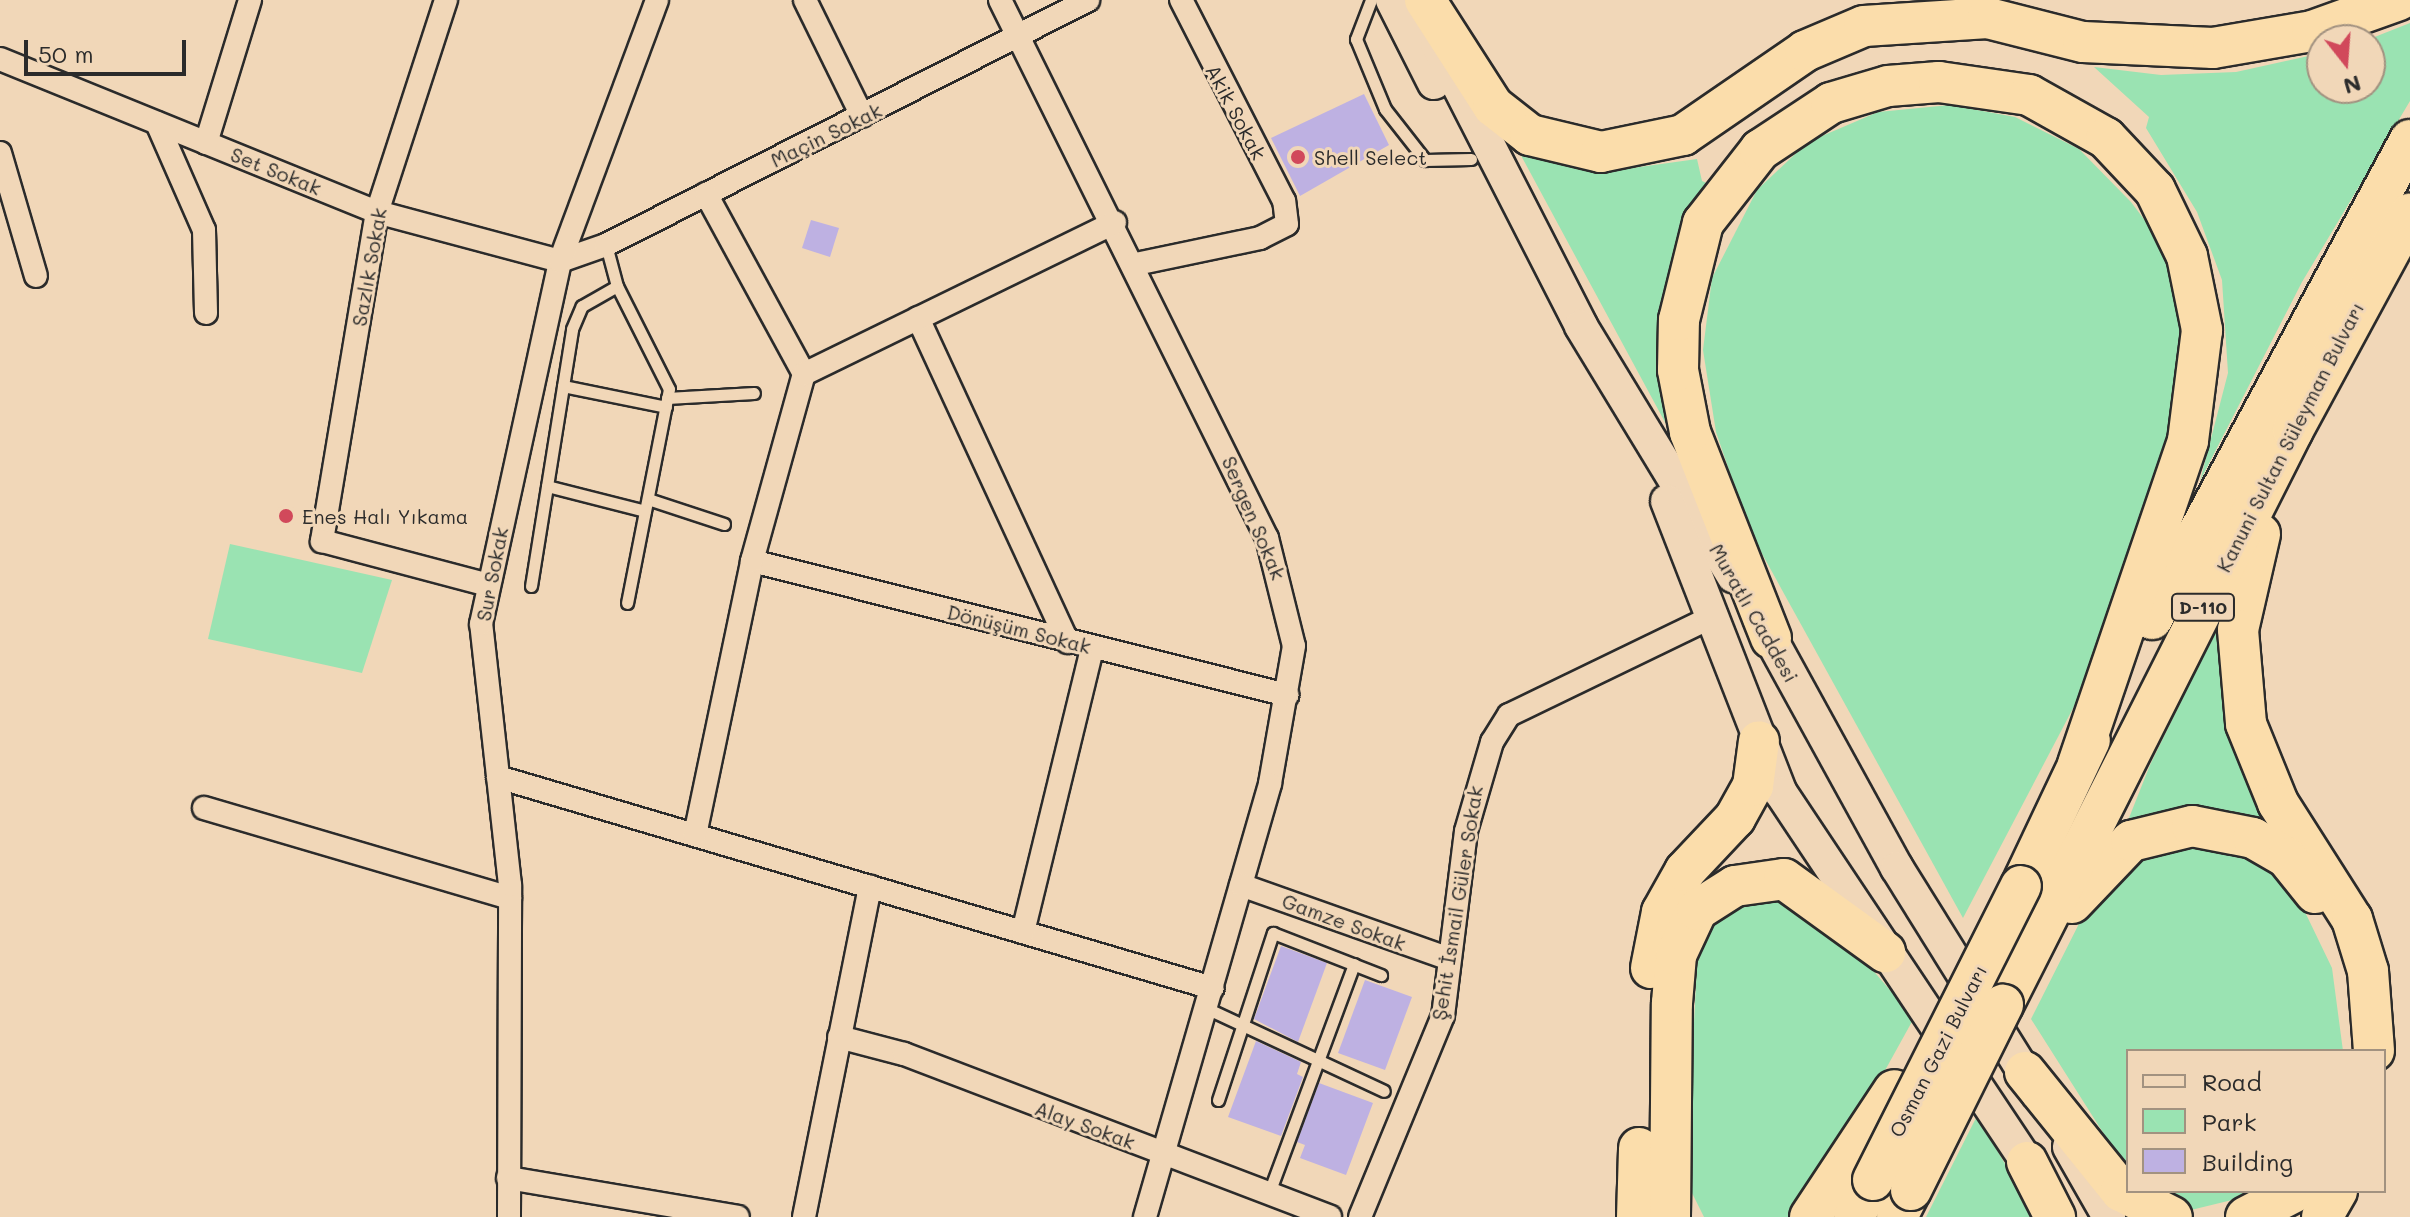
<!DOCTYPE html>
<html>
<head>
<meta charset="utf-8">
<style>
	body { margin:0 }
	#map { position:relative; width:2410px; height:1217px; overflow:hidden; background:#f1d7b8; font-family:Mali,sans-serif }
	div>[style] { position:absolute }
	.green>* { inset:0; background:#9ae3b2 }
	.building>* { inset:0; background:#beb1e2 }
	.roads { filter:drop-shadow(2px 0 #2b2b2b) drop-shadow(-2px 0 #2b2b2b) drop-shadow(0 2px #2b2b2b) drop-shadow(0 -2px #2b2b2b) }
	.lane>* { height:11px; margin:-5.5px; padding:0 5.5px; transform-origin:5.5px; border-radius:5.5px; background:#f1d7b8 }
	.street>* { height:22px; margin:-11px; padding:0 11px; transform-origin:11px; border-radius:11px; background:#f1d7b8 }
	.secondary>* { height:32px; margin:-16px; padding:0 16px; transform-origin:16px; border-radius:16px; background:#f1d7b8 }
	.highway>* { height:40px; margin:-20px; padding:0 20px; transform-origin:20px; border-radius:20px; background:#fbddab }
	.bridges { filter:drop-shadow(2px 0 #2b2b2b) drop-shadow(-2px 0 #2b2b2b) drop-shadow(0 2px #2b2b2b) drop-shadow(0 -2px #2b2b2b) }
	.highway-bridge>* { height:40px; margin:-20px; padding:0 20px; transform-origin:20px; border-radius:20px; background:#fbddab }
	.dots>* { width:22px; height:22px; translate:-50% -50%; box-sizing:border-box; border:4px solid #f1d7b8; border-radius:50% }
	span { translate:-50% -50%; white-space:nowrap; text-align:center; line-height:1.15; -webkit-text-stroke:6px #f1d7b8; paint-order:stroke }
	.shield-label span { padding:2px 6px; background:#f1d7b8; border:2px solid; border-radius:6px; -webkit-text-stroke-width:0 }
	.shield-label { font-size:18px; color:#2b2b2b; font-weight:700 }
	.street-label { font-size:20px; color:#2b2b2b }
	.poi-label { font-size:20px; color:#2b2b2b }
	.left { translate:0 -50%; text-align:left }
	.legend { position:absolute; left:2126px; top:1049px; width:260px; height:144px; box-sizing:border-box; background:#f1d7b8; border:2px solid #a29280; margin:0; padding:10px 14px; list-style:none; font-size:24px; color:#2b2b2b }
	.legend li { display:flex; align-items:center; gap:16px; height:40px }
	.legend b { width:40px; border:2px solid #a29280 }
	.north { position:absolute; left:2306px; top:24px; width:80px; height:80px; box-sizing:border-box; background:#f1d7b8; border:2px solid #a29280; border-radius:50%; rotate:163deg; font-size:22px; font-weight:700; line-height:32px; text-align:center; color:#2b2b2b }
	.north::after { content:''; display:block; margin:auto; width:28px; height:36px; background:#d1495b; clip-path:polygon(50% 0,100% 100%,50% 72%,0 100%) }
	.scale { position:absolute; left:24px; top:40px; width:162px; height:36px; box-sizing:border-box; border:4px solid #2b2b2b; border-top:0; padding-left:10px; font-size:24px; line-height:28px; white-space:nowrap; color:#2b2b2b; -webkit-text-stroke:6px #f1d7b8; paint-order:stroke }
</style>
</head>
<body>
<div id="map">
	<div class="green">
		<div style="clip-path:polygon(2410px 23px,2410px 101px,2302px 282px,2200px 481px,2228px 373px,2222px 280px,2197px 212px,2146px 128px,2149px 117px,2094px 67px,2161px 75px,2236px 72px,2322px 53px,2322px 88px,2370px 88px,2367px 40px)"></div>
		<div style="clip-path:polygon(1950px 105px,2015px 117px,2079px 149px,2131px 202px,2165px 247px,2179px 299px,2183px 363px,2165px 444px,2091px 674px,1963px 918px,1750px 532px,1716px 432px,1703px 350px,1712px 278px,1757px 190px,1808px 142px,1878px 112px)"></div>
		<div style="clip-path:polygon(1518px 150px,1611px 171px,1697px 159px,1702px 181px,1713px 186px,1673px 437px)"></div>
		<div style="clip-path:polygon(230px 544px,392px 580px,362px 673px,208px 639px)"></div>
		<div style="clip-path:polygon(2222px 618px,2279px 825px,2125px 828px,2150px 765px)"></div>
		<div style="clip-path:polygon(2178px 841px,2253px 853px,2291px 883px,2332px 968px,2343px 1051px,2128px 1051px,2128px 1172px,2031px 1019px,2098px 886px,2120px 863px)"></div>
		<div style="clip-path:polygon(1772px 891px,1852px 946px,1914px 1018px,1857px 1121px,1790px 1217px,1704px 1217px,1686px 1181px,1698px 944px,1725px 907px)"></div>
		<div style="clip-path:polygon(1977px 1116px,2036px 1217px,1926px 1217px)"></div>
		<div style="clip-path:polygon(2149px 1191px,2269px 1191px,2191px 1210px)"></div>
	</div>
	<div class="building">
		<div style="clip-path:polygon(1364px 94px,1389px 145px,1300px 196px,1271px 138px)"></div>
		<div style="clip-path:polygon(811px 220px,839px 228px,830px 257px,802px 248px)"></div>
		<div style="clip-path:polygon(1281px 946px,1327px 963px,1298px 1042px,1254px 1019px)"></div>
		<div style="clip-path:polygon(1365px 980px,1412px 997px,1385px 1070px,1338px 1053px)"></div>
		<div style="clip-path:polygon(1256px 1041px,1301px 1062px,1297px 1074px,1303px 1077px,1281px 1136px,1228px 1117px)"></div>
		<div style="clip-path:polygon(1319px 1083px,1373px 1103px,1346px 1175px,1300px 1158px,1305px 1145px,1297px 1142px)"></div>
	</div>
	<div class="roads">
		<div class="lane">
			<div style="left:1371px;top:0;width:42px;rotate:111deg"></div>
			<div style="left:1356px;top:39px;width:76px;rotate:67.5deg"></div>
			<div style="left:1385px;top:109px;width:65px;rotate:51.9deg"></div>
			<div style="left:1425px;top:160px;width:46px;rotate:-1.2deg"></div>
			<div style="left:606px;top:245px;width:42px;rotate:75deg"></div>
			<div style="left:617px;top:286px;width:115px;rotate:63.2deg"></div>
			<div style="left:669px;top:389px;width:218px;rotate:101.1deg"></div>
			<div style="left:563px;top:386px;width:105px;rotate:11.5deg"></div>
			<div style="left:667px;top:398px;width:87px;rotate:-3.3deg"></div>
			<div style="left:547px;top:486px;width:101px;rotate:14.3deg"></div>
			<div style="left:648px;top:499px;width:80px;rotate:18.2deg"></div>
			<div style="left:531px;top:586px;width:260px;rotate:-80.9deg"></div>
			<div style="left:572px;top:329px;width:25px;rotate:-67deg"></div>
			<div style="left:582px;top:306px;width:40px;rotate:-29.7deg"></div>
			<div style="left:1206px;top:1008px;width:196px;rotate:25deg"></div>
			<div style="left:1218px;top:1100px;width:176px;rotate:-71.8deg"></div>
			<div style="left:1273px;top:933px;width:116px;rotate:21.3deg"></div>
			<div style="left:1270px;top:1190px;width:241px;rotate:-69.6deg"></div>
		</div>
		<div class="street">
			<div style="left:446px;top:0;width:223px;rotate:108deg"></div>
			<div style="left:377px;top:212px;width:334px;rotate:99.5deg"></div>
			<div style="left:322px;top:541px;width:172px;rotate:14.8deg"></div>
			<div style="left:805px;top:0;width:129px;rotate:63.8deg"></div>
			<div style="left:1000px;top:0;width:601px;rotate:63.61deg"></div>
			<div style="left:1267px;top:538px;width:111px;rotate:76deg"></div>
			<div style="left:1294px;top:646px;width:140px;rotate:99.9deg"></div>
			<div style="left:1270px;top:784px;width:451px;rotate:106.1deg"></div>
			<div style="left:0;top:59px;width:407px;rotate:22.1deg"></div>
			<div style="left:377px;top:212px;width:189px;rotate:15deg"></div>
			<div style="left:560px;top:261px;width:49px;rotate:-19.2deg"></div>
			<div style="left:606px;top:245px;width:541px;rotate:-26.94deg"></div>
			<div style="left:157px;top:123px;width:117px;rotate:66.3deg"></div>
			<div style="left:204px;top:230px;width:83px;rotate:88.6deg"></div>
			<div style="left:206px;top:143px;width:150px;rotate:-72.9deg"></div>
			<div style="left:0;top:153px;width:128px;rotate:73.7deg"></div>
			<div style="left:706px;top:194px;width:205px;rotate:61.4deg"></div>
			<div style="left:1136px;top:264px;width:127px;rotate:-11.8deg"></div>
			<div style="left:1260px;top:238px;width:30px;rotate:-27deg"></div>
			<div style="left:1287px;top:224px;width:23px;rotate:-97deg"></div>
			<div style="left:1284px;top:201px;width:226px;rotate:-117.1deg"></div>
			<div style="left:918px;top:318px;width:357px;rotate:65.2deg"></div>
			<div style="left:752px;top:561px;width:552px;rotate:14.06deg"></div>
			<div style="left:498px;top:777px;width:745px;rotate:16.46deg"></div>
			<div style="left:204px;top:808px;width:319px;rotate:16.4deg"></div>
			<div style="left:695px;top:835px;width:280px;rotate:-78.2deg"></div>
			<div style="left:752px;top:561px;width:194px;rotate:-74.5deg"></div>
			<div style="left:804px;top:374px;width:346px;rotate:-26deg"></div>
			<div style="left:1241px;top:885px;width:219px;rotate:19.5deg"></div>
			<div style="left:1023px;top:932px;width:292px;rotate:-76.3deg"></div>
			<div style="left:839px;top:1037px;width:67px;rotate:14.7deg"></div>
			<div style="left:904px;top:1054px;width:456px;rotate:20.9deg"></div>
			<div style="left:508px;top:1178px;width:233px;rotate:9.6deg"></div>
			<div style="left:509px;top:1217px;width:332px;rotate:-89.8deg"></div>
			<div style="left:510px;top:885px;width:263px;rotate:-96.3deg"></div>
			<div style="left:481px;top:624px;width:371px;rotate:-77.7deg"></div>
			<div style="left:560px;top:261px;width:278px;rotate:-69.6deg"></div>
			<div style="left:804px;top:1217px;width:337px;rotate:-78.7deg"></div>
			<div style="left:1360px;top:1217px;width:217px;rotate:-67.6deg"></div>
			<div style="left:1443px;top:1016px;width:186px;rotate:-82.9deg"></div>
			<div style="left:1466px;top:831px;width:93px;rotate:-73.7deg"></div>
			<div style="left:1492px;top:742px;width:32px;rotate:-58deg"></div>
			<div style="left:1509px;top:715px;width:230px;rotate:-25.8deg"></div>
		</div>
		<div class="secondary">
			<div style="left:1392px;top:0;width:93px;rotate:63.2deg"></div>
			<div style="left:1437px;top:44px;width:317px;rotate:62.9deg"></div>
			<div style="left:1581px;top:326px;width:293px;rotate:58.7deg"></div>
			<div style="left:1667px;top:501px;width:313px;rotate:68.7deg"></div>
			<div style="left:1781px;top:793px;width:467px;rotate:56.3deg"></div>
			<div style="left:1760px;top:619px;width:284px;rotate:61.2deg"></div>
			<div style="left:1897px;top:868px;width:265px;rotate:58.1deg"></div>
			<div style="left:2069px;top:1147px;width:81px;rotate:60.3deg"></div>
		</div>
		<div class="highway">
			<div style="left:1425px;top:0;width:126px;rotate:57.3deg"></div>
			<div style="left:1493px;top:106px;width:47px;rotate:38.1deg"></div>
			<div style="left:1530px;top:135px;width:73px;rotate:13.5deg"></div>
			<div style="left:1601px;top:152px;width:84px;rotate:-11.7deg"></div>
			<div style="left:1683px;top:135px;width:148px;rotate:-34.5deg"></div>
			<div style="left:1805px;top:51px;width:64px;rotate:-23deg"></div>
			<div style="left:1864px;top:26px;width:124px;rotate:-3.7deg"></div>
			<div style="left:1988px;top:18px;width:98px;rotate:14.2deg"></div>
			<div style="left:2083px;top:42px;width:130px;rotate:2.6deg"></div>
			<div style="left:2213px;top:48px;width:100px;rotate:-9.7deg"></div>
			<div style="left:2312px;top:31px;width:92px;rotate:-19.6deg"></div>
			<div style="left:2260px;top:534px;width:98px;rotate:102.9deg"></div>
			<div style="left:2238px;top:630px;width:94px;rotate:85.1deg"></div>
			<div style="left:2246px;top:724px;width:85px;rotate:67.9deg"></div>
			<div style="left:2278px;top:803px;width:138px;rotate:57.5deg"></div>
			<div style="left:2352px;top:919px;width:54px;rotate:72.9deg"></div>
			<div style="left:2368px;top:971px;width:80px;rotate:85.7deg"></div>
			<div style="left:2152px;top:619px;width:544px;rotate:-61.69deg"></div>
			<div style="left:1771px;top:638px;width:221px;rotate:-111.5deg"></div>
			<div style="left:1690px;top:432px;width:63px;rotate:-101deg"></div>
			<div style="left:1678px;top:370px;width:50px;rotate:-88.9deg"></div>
			<div style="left:1679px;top:320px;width:100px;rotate:-76.1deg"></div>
			<div style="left:1703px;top:223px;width:93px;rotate:-52deg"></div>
			<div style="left:1760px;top:150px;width:85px;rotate:-33.5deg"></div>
			<div style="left:1831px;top:103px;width:59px;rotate:-16.6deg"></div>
			<div style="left:1888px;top:86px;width:51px;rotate:-4.5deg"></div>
			<div style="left:1939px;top:82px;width:91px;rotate:8.2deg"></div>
			<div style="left:2029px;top:95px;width:88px;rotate:29.2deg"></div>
			<div style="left:2106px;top:138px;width:71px;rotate:46.7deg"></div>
			<div style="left:2155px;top:190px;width:73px;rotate:64.1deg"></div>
			<div style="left:2187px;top:256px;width:76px;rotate:78.5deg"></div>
			<div style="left:2202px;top:330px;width:112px;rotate:97.2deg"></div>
			<div style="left:2188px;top:441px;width:341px;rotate:108.8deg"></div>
			<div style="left:2021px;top:886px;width:161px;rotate:-64.7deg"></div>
			<div style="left:2072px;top:903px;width:86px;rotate:-46.4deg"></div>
			<div style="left:2131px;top:841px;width:63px;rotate:-13.8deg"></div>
			<div style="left:2192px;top:826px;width:62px;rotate:11.1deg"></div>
			<div style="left:2253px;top:838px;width:39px;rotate:30deg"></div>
			<div style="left:2287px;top:858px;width:45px;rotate:51.3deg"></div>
			<div style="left:1651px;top:968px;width:57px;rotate:-78.9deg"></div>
			<div style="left:1662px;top:912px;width:47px;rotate:-60.7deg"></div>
			<div style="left:1685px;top:871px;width:73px;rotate:-46.7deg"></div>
			<div style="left:1735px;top:818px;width:37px;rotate:-61deg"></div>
			<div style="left:1753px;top:786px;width:45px;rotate:-82.4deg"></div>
			<div style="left:2003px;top:1005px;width:644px;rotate:-63.24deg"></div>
			<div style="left:2293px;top:430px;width:246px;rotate:-61.6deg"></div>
			<div style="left:2025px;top:1072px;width:153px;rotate:51.1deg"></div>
			<div style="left:2121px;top:1191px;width:57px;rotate:27deg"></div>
			<div style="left:2027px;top:1162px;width:62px;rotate:63deg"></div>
			<div style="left:1637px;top:1217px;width:69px;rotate:-88.3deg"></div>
			<div style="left:1670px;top:1217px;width:214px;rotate:-89.5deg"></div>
			<div style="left:1672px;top:1003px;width:48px;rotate:-85.2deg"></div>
			<div style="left:1676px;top:955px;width:50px;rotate:-65deg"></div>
			<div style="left:1697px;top:910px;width:45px;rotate:-32.3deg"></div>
			<div style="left:1735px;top:886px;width:49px;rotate:-8.1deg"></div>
			<div style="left:1784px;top:879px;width:125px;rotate:35.9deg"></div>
			<div style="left:1810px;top:1217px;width:152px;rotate:-56.5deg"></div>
			<div style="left:1854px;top:1217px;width:42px;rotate:-62.8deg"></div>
			<div style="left:1897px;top:1217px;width:30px;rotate:-63deg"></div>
			<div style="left:2246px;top:1217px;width:56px;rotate:-27.5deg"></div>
			<div style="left:2322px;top:1217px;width:30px;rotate:-60deg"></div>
		</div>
	</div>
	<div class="bridges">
		<div class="highway-bridge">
			<div style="left:1873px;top:1180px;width:329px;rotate:-63.3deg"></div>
			<div style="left:1911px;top:1190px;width:207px;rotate:-63.6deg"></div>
		</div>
	</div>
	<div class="dots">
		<div style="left:1298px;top:157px;background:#d1495b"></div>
		<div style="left:286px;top:516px;background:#d1495b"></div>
	</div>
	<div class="shield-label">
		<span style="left:2203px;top:607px">D-110</span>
	</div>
	<div class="street-label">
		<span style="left:1236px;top:112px;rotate:62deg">Akik Sokak</span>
		<span style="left:826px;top:135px;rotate:-26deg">Maçin Sokak</span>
		<span style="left:276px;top:171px;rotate:22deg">Set Sokak</span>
		<span style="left:369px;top:267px;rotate:-80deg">Sazlık Sokak</span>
		<span style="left:2290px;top:437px;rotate:-63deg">Kanuni Sultan Süleyman Bulvarı</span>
		<span style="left:1254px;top:518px;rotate:67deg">Sergen Sokak</span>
		<span style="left:492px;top:574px;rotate:-79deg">Sur Sokak</span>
		<span style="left:1754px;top:613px;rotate:60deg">Muratlı Caddesi</span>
		<span style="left:1019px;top:629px;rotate:14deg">Dönüşüm Sokak</span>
		<span style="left:1457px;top:903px;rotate:-81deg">Şehit İsmail Güler Sokak</span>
		<span style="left:1344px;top:922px;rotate:20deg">Gamze Sokak</span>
		<span style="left:1938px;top:1051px;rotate:-63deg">Osman Gazi Bulvarı</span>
		<span style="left:1085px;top:1125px;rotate:20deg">Alay Sokak</span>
	</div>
	<div class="poi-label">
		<span class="left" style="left:1314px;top:157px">Shell Select</span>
		<span class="left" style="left:302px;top:516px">Enes Halı Yıkama</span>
	</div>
	<ul class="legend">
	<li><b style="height:10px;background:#f1d7b8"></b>Road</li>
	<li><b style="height:22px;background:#9ae3b2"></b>Park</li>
	<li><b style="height:22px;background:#beb1e2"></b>Building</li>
	</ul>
	<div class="north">N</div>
	<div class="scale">50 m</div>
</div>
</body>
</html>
